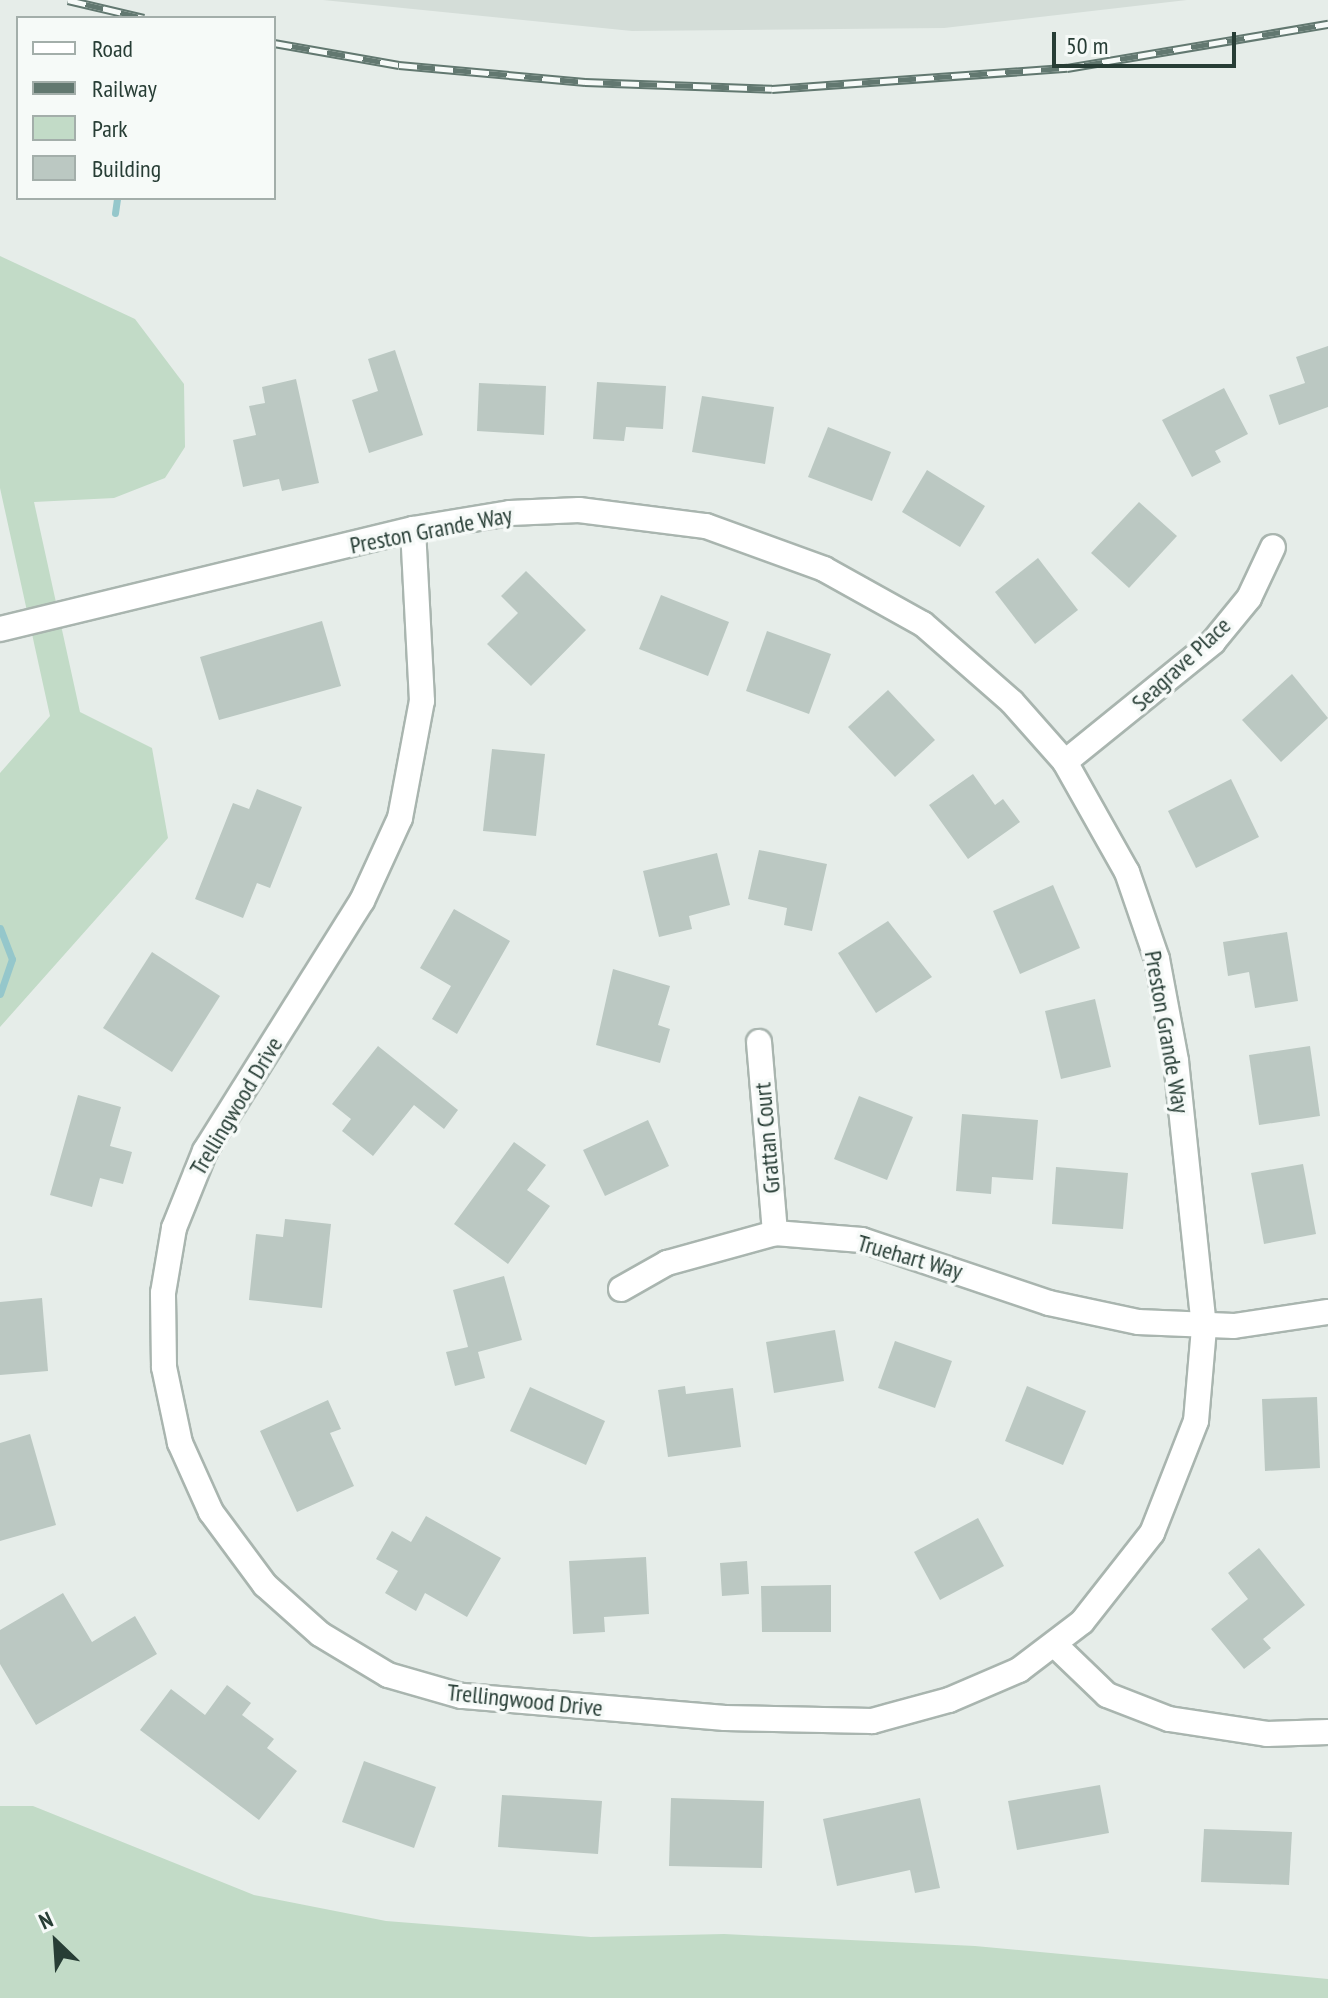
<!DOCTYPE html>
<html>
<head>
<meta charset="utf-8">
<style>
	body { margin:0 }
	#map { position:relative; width:1328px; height:1998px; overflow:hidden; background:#e6ede9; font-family:"PT Sans Narrow",sans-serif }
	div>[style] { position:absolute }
	.built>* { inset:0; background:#d4ddd8 }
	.green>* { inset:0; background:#c2dbc7 }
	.stream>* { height:7px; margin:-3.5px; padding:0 3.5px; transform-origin:3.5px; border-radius:3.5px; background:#95c7cb }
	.building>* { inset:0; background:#bbc8c2 }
	.roads { filter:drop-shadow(2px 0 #a9b5af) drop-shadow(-2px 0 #a9b5af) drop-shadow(0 2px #a9b5af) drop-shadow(0 -2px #a9b5af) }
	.street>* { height:24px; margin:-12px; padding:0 12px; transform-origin:12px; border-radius:12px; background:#fff }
	.rail>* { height:9px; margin-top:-4.5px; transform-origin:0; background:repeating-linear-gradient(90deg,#f6faf8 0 18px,#627870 0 36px); box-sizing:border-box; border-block:2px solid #627870 }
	span { translate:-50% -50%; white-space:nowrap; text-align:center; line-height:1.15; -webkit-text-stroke:7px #f6faf8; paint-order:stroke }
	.street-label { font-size:24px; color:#273d35 }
	.legend { position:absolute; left:16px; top:16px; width:260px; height:184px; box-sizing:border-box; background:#f6faf8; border:2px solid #a3aeaa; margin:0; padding:10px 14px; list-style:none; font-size:24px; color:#273d35 }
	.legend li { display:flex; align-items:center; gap:16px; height:40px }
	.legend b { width:40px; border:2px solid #a3aeaa }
	.north { position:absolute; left:16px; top:1902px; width:80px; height:80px; -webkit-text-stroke:6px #f6faf8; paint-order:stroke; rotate:335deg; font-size:22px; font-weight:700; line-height:32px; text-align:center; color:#273d35 }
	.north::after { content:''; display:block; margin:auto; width:28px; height:36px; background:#273d35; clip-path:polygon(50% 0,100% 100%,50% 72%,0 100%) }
	.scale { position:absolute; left:1052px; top:32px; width:184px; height:36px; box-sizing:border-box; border:4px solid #273d35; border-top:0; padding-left:10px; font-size:24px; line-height:28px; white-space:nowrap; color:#273d35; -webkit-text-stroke:6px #f6faf8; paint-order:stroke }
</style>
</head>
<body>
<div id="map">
	<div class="built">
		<div style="clip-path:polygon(323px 0,1187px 0,944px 28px,632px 31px)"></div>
	</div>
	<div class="green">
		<div style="clip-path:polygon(0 256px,135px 319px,184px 384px,185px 447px,165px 478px,114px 498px,34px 502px,80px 712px,152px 748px,168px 838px,0 1027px,0 773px,50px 716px,0 488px)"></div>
		<div style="clip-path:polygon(0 1806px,33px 1806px,254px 1895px,386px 1921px,591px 1937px,724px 1934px,975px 1946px,1328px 1979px,1328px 1998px,0 1998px)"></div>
	</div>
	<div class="stream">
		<div style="left:115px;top:213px;width:15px;rotate:-82deg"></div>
		<div style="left:0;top:928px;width:33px;rotate:69deg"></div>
		<div style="left:12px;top:959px;width:37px;rotate:109deg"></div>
	</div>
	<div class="building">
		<div style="clip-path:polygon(1328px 346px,1328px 407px,1279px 425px,1269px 395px,1305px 383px,1296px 357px)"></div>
		<div style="clip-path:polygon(395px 350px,423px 435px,369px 453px,352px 400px,378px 391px,368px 359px)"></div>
		<div style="clip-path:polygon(296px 379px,319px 483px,282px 491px,279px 479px,243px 487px,233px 440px,256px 435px,249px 406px,265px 403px,262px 387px)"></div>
		<div style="clip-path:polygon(597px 382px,666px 386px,663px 429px,626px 427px,624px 441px,593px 439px)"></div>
		<div style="clip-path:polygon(479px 383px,546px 386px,544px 435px,477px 431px)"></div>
		<div style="clip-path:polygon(1224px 388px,1248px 434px,1215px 451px,1221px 462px,1192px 477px,1162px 420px)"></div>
		<div style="clip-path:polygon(702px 396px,774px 407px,765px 464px,692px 452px)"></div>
		<div style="clip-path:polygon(828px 427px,891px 452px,872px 501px,808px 477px)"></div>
		<div style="clip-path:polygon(927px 470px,985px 506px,960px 547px,902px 512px)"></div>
		<div style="clip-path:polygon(1139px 502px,1177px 536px,1129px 588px,1091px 553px)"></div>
		<div style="clip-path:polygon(1038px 558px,1078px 610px,1035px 644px,995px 592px)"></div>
		<div style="clip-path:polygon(526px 571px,586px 630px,531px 686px,487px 644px,518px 613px,501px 596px)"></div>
		<div style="clip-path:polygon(661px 595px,729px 622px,708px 676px,639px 649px)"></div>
		<div style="clip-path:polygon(322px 621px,341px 686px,219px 720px,200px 657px)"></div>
		<div style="clip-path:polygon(767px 631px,831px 654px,809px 714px,746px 691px)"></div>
		<div style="clip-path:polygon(1292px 674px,1328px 718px,1281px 762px,1242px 720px)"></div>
		<div style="clip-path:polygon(888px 690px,935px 740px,895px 777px,848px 727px)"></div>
		<div style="clip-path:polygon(492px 749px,545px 754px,536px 836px,483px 831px)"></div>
		<div style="clip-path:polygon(973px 774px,995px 805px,1003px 799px,1020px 822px,968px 859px,929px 805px)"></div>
		<div style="clip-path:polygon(1231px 779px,1259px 837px,1196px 868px,1168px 811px)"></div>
		<div style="clip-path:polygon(257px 789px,302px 807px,270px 888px,257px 883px,243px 918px,195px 899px,233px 803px,249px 809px)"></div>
		<div style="clip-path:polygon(759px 850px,827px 864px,812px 931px,784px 925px,787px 908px,748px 899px)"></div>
		<div style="clip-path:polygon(717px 853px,730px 905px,689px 916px,692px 929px,659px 937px,643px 871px)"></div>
		<div style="clip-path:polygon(1053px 885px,1080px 948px,1020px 974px,993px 911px)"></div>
		<div style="clip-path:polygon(454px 909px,510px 941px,457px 1034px,432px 1019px,451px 986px,420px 968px)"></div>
		<div style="clip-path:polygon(888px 921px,932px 977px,876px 1013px,838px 953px)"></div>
		<div style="clip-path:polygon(1287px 932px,1298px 1001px,1255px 1008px,1249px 972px,1228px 976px,1223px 942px)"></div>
		<div style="clip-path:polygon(152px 952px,220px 996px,172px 1072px,103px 1028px)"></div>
		<div style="clip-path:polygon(613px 969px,670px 986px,658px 1025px,670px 1029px,660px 1063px,596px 1045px)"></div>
		<div style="clip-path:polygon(1095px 999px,1111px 1067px,1061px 1079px,1045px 1011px)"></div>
		<div style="clip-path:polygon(378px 1046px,458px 1110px,444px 1129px,414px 1105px,373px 1156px,342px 1131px,351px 1119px,332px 1104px)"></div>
		<div style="clip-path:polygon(1310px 1046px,1320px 1116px,1259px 1125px,1249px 1055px)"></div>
		<div style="clip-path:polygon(78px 1095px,121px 1107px,110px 1146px,132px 1152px,123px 1184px,100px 1178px,92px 1207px,50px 1195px)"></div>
		<div style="clip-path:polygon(859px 1096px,913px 1117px,887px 1180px,834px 1159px)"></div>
		<div style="clip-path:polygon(962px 1114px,1038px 1120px,1033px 1180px,992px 1177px,991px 1194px,956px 1191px)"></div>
		<div style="clip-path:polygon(648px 1120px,669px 1166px,605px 1196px,583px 1150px)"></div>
		<div style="clip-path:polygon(514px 1142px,546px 1165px,527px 1190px,550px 1206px,508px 1264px,454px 1224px)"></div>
		<div style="clip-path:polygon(1303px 1164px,1316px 1234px,1264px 1244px,1251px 1173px)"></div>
		<div style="clip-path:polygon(1056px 1167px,1128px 1173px,1123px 1229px,1052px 1224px)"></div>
		<div style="clip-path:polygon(285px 1219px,331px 1224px,322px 1308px,249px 1300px,256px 1234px,283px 1237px)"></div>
		<div style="clip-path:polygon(504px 1276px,522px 1340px,478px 1352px,485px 1378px,455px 1386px,446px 1352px,468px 1347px,453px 1290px)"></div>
		<div style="clip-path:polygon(42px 1298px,48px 1371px,0 1375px,0 1302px)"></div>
		<div style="clip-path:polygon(835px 1330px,844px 1381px,774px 1393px,766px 1342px)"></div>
		<div style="clip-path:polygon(895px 1341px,952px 1361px,935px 1408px,878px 1388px)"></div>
		<div style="clip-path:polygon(685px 1386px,686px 1394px,733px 1388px,741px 1447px,668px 1457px,658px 1390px)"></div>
		<div style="clip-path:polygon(1027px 1386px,1086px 1411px,1063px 1465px,1005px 1441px)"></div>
		<div style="clip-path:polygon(530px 1387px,605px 1421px,586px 1465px,510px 1431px)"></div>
		<div style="clip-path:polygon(1317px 1397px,1320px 1468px,1265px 1471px,1262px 1399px)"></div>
		<div style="clip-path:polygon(328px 1400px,341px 1429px,330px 1433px,354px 1486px,297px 1512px,260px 1431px)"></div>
		<div style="clip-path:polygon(30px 1434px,56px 1525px,0 1541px,0 1443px)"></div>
		<div style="clip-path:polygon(426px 1516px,501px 1558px,467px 1617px,425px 1593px,416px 1611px,385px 1593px,398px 1571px,376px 1559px,392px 1531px,411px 1542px)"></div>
		<div style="clip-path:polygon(978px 1518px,1004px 1566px,940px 1600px,914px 1552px)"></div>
		<div style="clip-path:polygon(1259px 1548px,1305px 1605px,1263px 1639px,1271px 1648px,1244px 1669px,1211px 1629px,1248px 1599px,1228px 1573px)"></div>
		<div style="clip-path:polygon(646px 1557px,649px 1614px,604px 1617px,605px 1632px,573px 1634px,569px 1561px)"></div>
		<div style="clip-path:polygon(747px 1561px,749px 1594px,722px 1596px,720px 1563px)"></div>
		<div style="clip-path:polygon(831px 1585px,831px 1632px,762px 1632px,761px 1586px)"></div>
		<div style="clip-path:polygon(63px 1593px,92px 1642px,135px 1616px,157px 1654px,36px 1725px,0 1664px,0 1630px)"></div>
		<div style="clip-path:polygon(227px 1685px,251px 1703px,242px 1715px,274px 1739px,267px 1748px,297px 1771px,259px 1820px,140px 1730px,171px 1689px,205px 1715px)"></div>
		<div style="clip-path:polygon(364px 1761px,436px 1787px,414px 1848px,342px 1822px)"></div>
		<div style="clip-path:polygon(1100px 1785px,1109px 1833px,1017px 1850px,1008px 1801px)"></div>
		<div style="clip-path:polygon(502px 1795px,602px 1801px,598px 1854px,498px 1847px)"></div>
		<div style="clip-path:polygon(671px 1798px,764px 1801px,762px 1868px,669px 1866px)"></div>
		<div style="clip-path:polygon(920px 1798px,940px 1888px,915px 1893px,910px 1870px,837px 1886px,823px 1819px)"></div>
		<div style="clip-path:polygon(1204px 1829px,1292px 1832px,1289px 1885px,1201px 1882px)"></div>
	</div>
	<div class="roads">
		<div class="street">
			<div style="left:0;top:629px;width:425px;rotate:-13.6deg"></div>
			<div style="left:413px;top:529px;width:98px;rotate:-9.4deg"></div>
			<div style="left:510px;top:513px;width:69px;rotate:-2.5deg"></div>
			<div style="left:579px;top:510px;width:128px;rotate:7.2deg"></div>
			<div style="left:706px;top:526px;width:126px;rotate:20deg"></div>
			<div style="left:824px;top:569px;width:113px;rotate:29.1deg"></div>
			<div style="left:923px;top:624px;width:118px;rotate:41.2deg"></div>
			<div style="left:1012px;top:702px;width:80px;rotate:48.5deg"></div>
			<div style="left:1065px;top:762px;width:126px;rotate:60.6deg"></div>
			<div style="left:1127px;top:872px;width:92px;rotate:71deg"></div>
			<div style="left:1157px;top:959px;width:104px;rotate:79.4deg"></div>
			<div style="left:1176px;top:1061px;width:268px;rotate:84deg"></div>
			<div style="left:1204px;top:1328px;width:93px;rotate:94.9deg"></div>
			<div style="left:1196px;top:1421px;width:120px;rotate:111.4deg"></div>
			<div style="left:1152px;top:1533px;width:113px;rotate:128.2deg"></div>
			<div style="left:1082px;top:1622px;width:79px;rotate:142.7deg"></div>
			<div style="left:1019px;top:1670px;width:76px;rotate:156.8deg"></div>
			<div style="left:949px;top:1700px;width:80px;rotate:164.7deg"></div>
			<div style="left:872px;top:1721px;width:147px;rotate:-178.8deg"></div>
			<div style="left:725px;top:1718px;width:265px;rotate:-175.2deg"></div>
			<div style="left:461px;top:1696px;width:76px;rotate:-164deg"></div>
			<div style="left:388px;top:1675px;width:79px;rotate:-148.9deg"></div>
			<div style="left:320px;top:1634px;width:74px;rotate:-138.3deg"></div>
			<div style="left:265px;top:1585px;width:91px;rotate:-126.5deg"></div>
			<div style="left:211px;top:1512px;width:76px;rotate:-114.2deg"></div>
			<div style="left:180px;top:1443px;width:78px;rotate:-101.9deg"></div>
			<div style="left:164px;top:1367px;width:74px;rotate:-90.8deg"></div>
			<div style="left:163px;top:1293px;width:66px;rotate:-80.4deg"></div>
			<div style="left:174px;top:1228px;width:83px;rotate:-68.1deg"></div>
			<div style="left:205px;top:1151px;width:295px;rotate:-57.9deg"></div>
			<div style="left:362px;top:901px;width:91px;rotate:-65.4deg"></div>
			<div style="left:400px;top:818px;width:119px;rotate:-79.4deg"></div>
			<div style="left:422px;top:701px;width:172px;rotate:-93deg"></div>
			<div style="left:1065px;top:762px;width:191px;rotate:-39deg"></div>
			<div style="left:1213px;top:642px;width:57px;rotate:-50.7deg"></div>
			<div style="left:1249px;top:598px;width:56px;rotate:-64.8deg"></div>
			<div style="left:759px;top:1042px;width:192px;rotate:85.2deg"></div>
			<div style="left:621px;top:1289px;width:53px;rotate:-29.5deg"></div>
			<div style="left:667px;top:1263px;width:112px;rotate:-15.5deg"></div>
			<div style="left:775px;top:1233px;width:87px;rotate:4.6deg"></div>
			<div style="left:862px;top:1240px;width:197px;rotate:18.6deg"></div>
			<div style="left:1049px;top:1303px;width:91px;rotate:12.1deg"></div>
			<div style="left:1138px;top:1322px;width:96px;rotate:2.4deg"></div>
			<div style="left:1234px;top:1326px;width:95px;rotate:-8.5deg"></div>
			<div style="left:1055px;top:1645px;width:72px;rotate:43.9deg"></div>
			<div style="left:1107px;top:1695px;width:66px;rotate:21.2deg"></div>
			<div style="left:1169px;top:1719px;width:99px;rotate:8.7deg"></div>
			<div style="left:1267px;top:1734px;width:61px;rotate:-1.9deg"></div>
		</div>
	</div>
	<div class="rail">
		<div style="left:68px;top:0;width:78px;rotate:13.3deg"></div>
		<div style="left:274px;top:43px;width:127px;rotate:10deg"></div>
		<div style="left:399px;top:65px;width:187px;rotate:5.2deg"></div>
		<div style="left:585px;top:82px;width:187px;rotate:2.1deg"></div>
		<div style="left:772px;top:89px;width:296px;rotate:-4.1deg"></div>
		<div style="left:1067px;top:68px;width:265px;rotate:-9.6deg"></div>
	</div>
	<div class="street-label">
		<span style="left:431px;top:530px;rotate:-11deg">Preston Grande Way</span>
		<span style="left:1181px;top:664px;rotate:-43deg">Seagrave Place</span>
		<span style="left:1167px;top:1032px;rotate:80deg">Preston Grande Way</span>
		<span style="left:236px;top:1106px;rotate:-59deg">Trellingwood Drive</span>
		<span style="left:767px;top:1138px;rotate:-95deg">Grattan Court</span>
		<span style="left:910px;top:1257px;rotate:16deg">Truehart Way</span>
		<span style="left:525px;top:1700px;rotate:6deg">Trellingwood Drive</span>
	</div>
	<ul class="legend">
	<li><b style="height:10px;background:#fff"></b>Road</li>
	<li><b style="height:10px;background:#627870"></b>Railway</li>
	<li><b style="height:22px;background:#c2dbc7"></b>Park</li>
	<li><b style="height:22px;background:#bbc8c2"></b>Building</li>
	</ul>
	<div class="north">N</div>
	<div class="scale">50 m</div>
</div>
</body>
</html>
